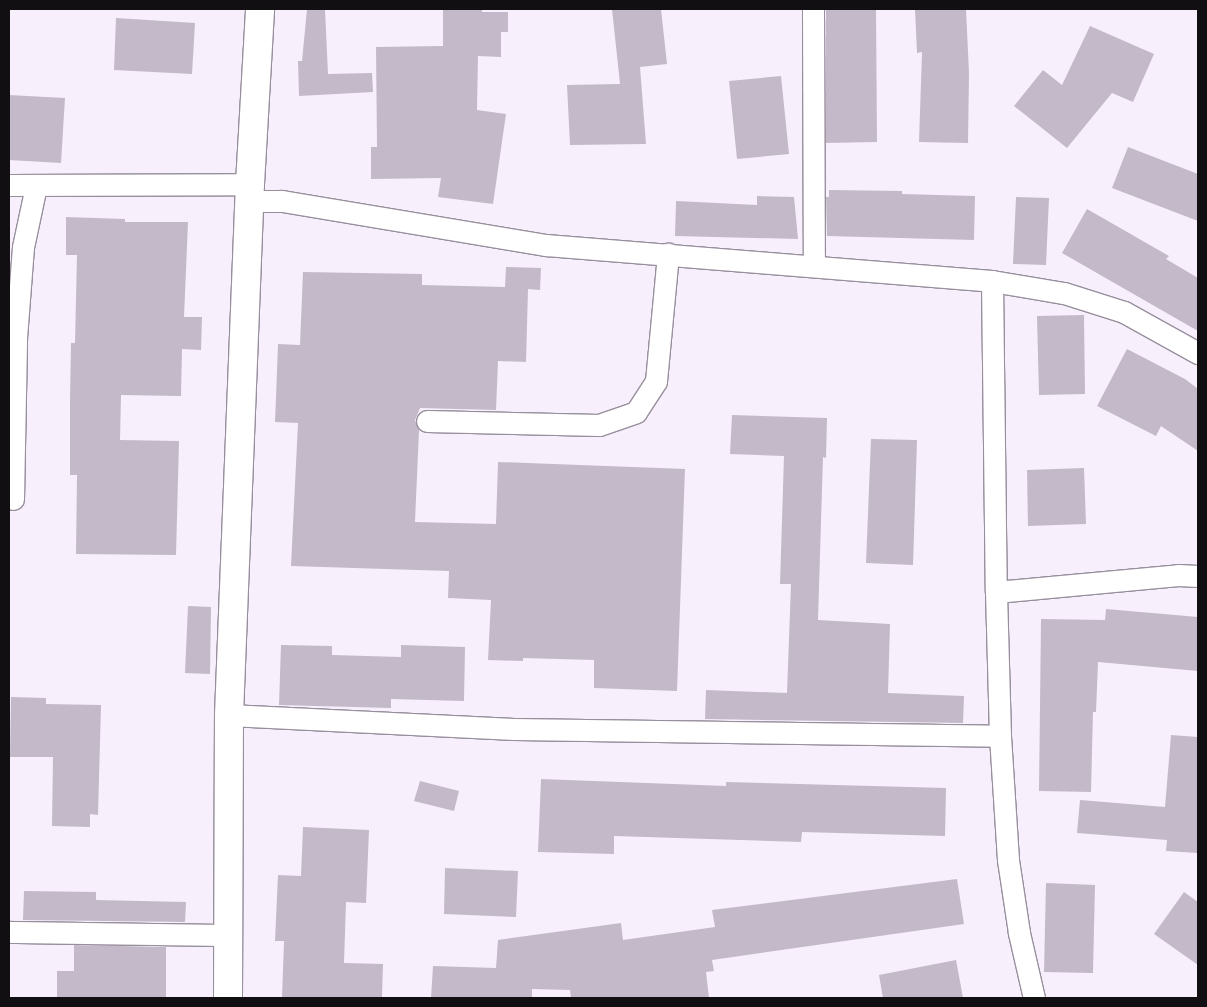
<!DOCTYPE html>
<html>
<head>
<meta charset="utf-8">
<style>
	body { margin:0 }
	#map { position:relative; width:1207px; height:1007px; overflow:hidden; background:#f8effd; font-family:"DejaVu Sans",sans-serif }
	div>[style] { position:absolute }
	.building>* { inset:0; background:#c3b9c8 }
	.roads { filter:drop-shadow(1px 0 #988f9d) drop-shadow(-1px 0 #988f9d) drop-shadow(0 1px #988f9d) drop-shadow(0 -1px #988f9d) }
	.street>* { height:21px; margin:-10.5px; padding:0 10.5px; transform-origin:10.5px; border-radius:10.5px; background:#fff }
	.secondary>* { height:28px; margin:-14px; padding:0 14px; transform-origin:14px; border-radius:14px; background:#fff }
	span { translate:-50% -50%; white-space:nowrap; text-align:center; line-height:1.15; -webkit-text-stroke:5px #fff; paint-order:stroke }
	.frame { position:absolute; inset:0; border:10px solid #120f13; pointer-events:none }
</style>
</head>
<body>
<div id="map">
	<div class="building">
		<div style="clip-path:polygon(307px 9px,325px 9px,328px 74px,372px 73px,373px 92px,299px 96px,298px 61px,302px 61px)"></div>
		<div style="clip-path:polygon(443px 9px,482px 9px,482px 12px,508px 12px,508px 32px,501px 32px,501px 57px,478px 56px,477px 110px,506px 114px,493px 204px,438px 197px,441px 178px,371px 179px,371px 147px,377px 147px,376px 47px,443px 46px)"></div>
		<div style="clip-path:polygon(612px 9px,661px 9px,667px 64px,640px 67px,646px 144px,570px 145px,567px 85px,620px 84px)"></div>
		<div style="clip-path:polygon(826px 9px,876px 9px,877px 142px,826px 143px)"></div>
		<div style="clip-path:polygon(915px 9px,966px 9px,969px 73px,968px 143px,919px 142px,922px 52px,917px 53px)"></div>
		<div style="clip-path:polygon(116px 18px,195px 23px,192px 74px,114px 70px)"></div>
		<div style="clip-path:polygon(1090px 26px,1154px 54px,1133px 102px,1112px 93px,1067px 148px,1014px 106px,1043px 70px,1062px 85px)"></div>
		<div style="clip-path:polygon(781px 76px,789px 154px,737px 159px,729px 81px)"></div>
		<div style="clip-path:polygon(9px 95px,65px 98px,61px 163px,9px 160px)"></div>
		<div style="clip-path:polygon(1128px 147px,1198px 174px,1198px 221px,1112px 188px)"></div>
		<div style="clip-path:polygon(829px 190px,902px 191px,902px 194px,975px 196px,974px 240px,827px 236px,826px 197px,829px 197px)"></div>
		<div style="clip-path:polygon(757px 196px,794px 197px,798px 239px,675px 236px,676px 201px,757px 205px)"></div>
		<div style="clip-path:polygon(1016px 197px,1049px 198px,1046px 265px,1013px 264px)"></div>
		<div style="clip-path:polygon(1087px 209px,1169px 256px,1166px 259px,1198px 278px,1198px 331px,1062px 253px)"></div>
		<div style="clip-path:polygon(66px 217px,125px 219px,125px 222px,188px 222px,184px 317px,202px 317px,201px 350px,182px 349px,181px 396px,121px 395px,120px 440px,179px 441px,176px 555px,76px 554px,77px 475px,70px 475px,70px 402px,71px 343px,75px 343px,77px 255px,66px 255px)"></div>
		<div style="clip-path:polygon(506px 267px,541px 268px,540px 290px,528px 289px,526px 362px,498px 361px,496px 410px,420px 408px,415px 420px,419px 430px,415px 522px,496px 524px,498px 462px,685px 469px,677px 691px,594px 688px,594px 660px,523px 658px,523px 661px,488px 660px,491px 600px,448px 598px,449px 571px,291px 566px,298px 423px,275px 422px,276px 397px,278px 344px,300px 345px,303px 272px,422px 274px,422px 285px,505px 287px)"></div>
		<div style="clip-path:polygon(1084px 315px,1085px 394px,1039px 395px,1037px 316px)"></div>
		<div style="clip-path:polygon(1127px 349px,1185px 379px,1198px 389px,1198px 451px,1161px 426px,1156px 436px,1097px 406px)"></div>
		<div style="clip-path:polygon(732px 415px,827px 418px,826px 458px,823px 457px,818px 620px,890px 624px,888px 693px,964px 696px,963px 723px,705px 719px,706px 690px,787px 693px,791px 584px,780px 584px,784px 456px,730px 454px)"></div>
		<div style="clip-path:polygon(871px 439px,917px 440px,913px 565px,866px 563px)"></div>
		<div style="clip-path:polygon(1084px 468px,1086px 524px,1028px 526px,1027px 470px)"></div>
		<div style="clip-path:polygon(188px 606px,211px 607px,210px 674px,185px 673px)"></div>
		<div style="clip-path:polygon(1106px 609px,1198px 617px,1198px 671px,1098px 662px,1096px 712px,1093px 712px,1091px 792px,1039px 791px,1041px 619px,1105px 620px)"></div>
		<div style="clip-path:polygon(281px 645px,332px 646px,332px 655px,401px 657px,401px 645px,465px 647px,464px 701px,391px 699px,391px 708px,279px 705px)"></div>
		<div style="clip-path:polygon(11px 697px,46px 698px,46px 704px,101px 705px,98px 815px,90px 814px,90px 827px,52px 826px,53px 757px,10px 757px)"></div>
		<div style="clip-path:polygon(1171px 735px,1198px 737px,1198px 853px,1166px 851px,1167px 840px,1077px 833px,1080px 800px,1165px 807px)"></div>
		<div style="clip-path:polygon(541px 779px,726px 786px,726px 782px,946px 788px,945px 836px,802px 832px,801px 842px,614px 836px,614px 854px,538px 852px)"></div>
		<div style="clip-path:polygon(420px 781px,459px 791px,454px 811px,414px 801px)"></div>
		<div style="clip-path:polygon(303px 827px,369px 830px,366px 903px,346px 902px,344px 963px,383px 964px,382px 998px,282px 998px,284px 941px,275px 941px,278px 875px,301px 876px)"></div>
		<div style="clip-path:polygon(445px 868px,518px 871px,516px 917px,444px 914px)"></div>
		<div style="clip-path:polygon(957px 879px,964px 924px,712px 960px,714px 971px,706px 972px,709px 998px,571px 998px,570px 990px,532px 989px,532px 998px,431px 998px,433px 966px,496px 968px,498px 940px,621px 923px,623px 940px,715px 927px,712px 910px)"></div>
		<div style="clip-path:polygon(1046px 883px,1095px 885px,1093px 973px,1044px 972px)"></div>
		<div style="clip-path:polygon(24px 891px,96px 892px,96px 900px,186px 902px,185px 922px,23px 920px)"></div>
		<div style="clip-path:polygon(1184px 892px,1198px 902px,1198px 965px,1154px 934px)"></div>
		<div style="clip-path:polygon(74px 945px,166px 947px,166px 998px,57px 998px,57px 971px,74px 971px)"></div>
		<div style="clip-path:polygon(956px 960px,963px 998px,883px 998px,879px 975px)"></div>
	</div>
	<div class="roads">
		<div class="street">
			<div style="left:813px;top:9px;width:257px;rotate:89.8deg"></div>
			<div style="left:9px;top:185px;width:241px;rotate:-0.2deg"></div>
			<div style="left:249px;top:201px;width:33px"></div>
			<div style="left:282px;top:201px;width:268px;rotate:9.5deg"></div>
			<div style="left:546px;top:245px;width:447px;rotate:4.6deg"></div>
			<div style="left:992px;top:281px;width:73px;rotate:9.5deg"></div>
			<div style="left:1064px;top:293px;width:63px;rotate:17.6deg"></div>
			<div style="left:1124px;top:312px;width:85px;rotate:29deg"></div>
			<div style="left:992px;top:281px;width:311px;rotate:89.3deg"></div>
			<div style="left:996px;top:592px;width:144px;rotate:88.4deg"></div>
			<div style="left:1000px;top:736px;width:124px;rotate:86.3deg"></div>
			<div style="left:1008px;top:860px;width:74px;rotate:81.4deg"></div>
			<div style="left:1019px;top:933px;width:67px;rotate:77deg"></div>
			<div style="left:427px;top:421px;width:172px;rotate:1.3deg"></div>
			<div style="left:599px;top:425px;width:39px;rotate:-19deg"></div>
			<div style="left:636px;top:412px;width:37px;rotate:-57deg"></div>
			<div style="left:656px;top:381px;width:128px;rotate:-84.6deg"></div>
			<div style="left:13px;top:499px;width:161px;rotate:-88.9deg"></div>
			<div style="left:16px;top:338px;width:91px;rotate:-85.6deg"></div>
			<div style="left:23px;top:247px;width:62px;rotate:-78deg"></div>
			<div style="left:996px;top:592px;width:183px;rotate:-5.3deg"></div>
			<div style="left:1178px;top:575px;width:20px;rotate:3deg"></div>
			<div style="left:229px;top:715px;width:285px;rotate:2.8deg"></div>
			<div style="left:514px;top:729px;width:486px;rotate:0.8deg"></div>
			<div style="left:9px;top:932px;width:221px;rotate:0.8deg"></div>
		</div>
		<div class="secondary">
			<div style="left:228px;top:998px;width:283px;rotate:-89.8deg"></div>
			<div style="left:229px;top:715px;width:531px;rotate:-87.74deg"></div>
			<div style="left:250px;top:184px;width:175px;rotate:-86.7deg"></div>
		</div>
	</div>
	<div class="frame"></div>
</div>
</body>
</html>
